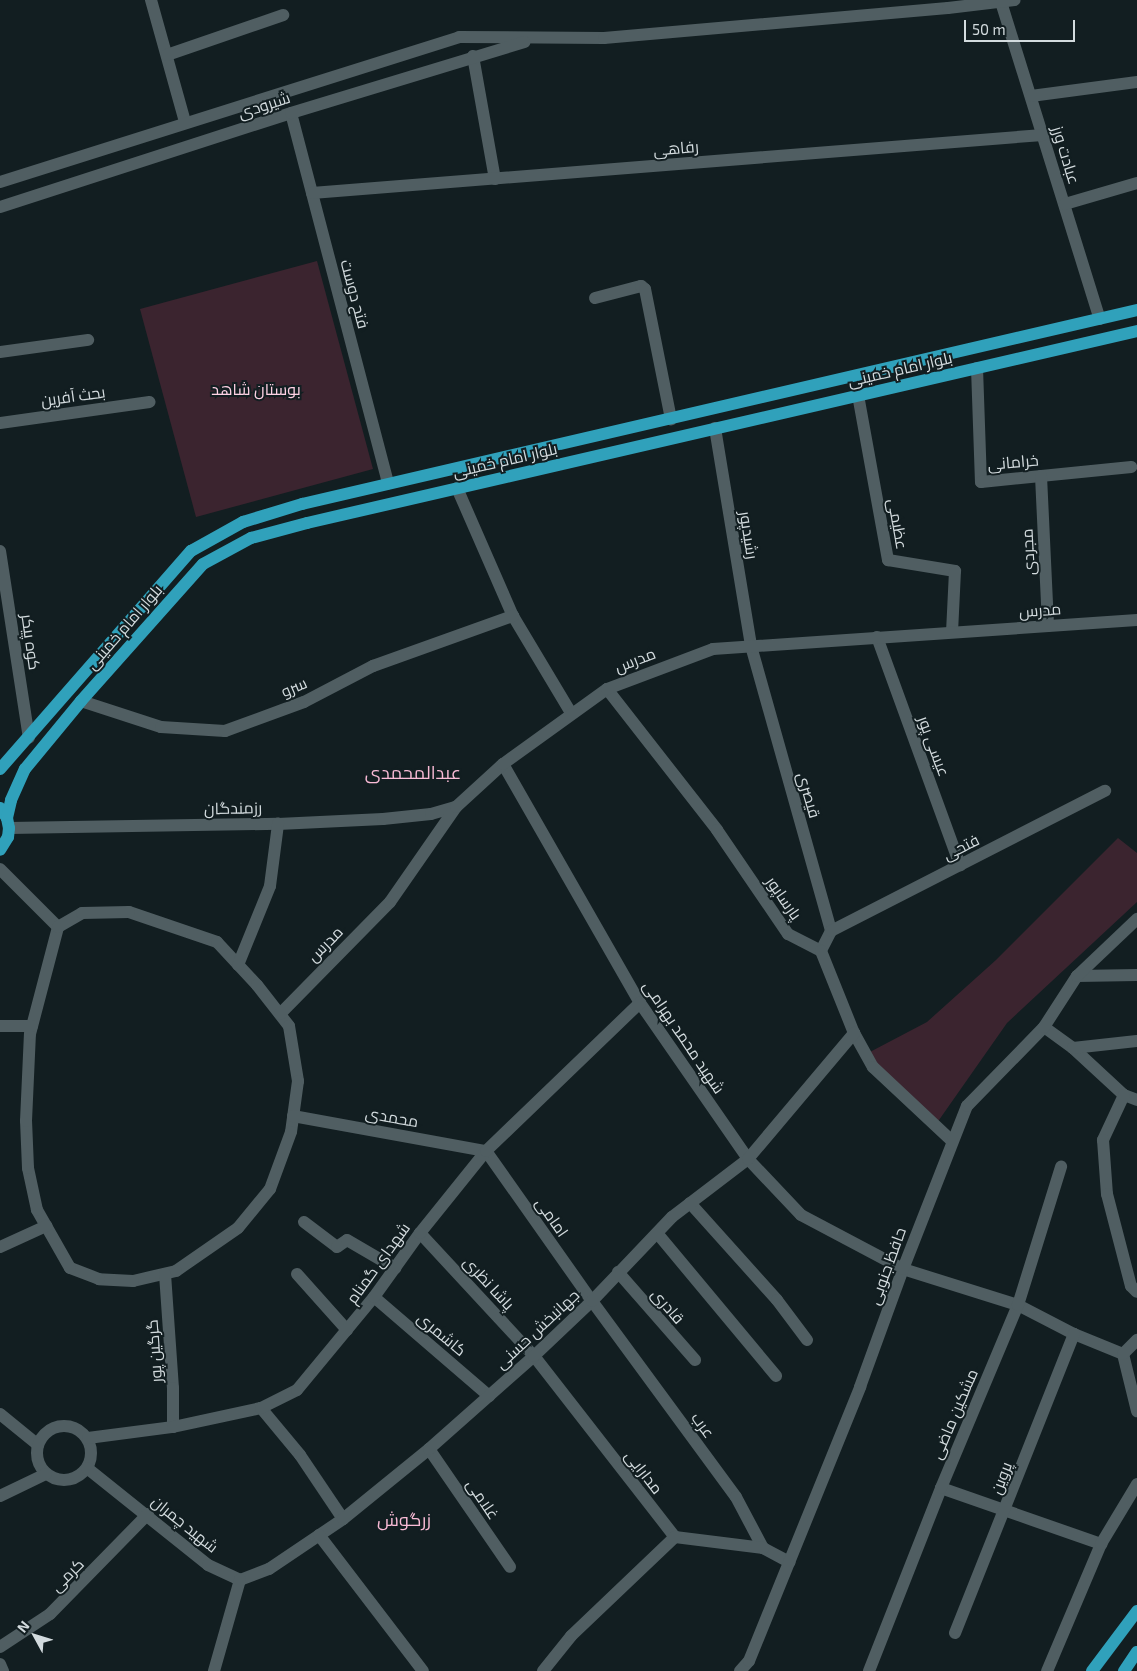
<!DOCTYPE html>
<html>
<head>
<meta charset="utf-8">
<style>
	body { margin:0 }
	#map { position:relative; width:1137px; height:1671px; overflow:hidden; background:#121e21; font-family:"Exo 2",Cairo,sans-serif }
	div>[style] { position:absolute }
	.green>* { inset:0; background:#3b242f }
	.minor>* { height:12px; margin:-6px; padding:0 6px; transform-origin:6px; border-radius:6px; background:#505e62 }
	.minor>.ring { margin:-6px; padding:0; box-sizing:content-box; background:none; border:12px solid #505e62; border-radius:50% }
	.major>* { height:12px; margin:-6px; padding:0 6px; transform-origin:6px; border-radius:6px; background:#30a1bb }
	span { translate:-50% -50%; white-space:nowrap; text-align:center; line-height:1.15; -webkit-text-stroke:4px #121e21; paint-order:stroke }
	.street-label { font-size:16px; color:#d3dbde }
	.park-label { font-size:16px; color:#fed1e4 }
	.neighbourhood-label { font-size:18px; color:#f9bbd6 }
	.north { position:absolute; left:10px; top:1611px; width:50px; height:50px; -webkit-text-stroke:4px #121e21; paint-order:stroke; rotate:309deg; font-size:14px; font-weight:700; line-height:20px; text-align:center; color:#d3dbde }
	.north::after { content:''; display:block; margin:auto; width:18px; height:22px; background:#d3dbde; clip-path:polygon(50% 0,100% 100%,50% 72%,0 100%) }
	.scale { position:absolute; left:964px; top:20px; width:111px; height:22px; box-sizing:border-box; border:2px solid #d3dbde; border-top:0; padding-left:6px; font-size:15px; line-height:18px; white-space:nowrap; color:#d3dbde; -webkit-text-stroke:4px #121e21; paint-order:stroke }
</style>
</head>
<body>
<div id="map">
	<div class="green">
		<div style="clip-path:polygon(317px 261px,373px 469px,196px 517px,140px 309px)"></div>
		<div style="clip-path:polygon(1118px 838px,1137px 853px,1137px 902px,1007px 1023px,932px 1130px,868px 1053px,927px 1022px,996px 960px)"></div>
	</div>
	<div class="minor">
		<div style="left:151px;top:0;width:127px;rotate:74.4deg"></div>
		<div style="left:1001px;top:2px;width:332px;rotate:72.7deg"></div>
		<div style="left:167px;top:55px;width:123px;rotate:-19deg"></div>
		<div style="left:473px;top:56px;width:125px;rotate:79.9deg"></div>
		<div style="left:1031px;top:96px;width:107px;rotate:-7.5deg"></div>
		<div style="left:291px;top:113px;width:383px;rotate:75.3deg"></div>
		<div style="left:0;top:182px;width:481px;rotate:-17.5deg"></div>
		<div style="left:459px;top:37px;width:145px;rotate:0.4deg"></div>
		<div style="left:604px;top:38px;width:345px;rotate:-5deg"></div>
		<div style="left:948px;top:8px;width:67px;rotate:-6.8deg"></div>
		<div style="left:312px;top:193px;width:733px;rotate:-4.54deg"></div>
		<div style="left:1065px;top:204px;width:75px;rotate:-16.3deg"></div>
		<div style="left:0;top:207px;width:306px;rotate:-17.9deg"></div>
		<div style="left:291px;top:113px;width:244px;rotate:-16.9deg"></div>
		<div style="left:595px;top:298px;width:48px;rotate:-14.6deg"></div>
		<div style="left:641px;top:286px;width:5px;rotate:37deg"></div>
		<div style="left:645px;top:289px;width:133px;rotate:78.7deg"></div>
		<div style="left:0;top:352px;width:89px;rotate:-7.8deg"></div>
		<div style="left:977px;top:368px;width:114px;rotate:88deg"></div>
		<div style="left:981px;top:482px;width:151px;rotate:-5.7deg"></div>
		<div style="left:858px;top:395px;width:168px;rotate:79.7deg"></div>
		<div style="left:888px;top:560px;width:68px;rotate:9.3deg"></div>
		<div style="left:955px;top:571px;width:61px;rotate:92.8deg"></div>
		<div style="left:0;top:423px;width:151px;rotate:-8deg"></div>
		<div style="left:715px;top:428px;width:221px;rotate:80.6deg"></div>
		<div style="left:751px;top:646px;width:296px;rotate:74.3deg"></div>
		<div style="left:831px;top:931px;width:22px;rotate:117deg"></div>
		<div style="left:1041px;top:476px;width:150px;rotate:87.3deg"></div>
		<div style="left:457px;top:488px;width:140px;rotate:66.4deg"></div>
		<div style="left:513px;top:616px;width:113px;rotate:59.1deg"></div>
		<div style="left:0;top:551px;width:189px;rotate:81.2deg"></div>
		<div style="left:877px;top:637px;width:243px;rotate:70deg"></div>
		<div style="left:607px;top:689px;width:179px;rotate:52deg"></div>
		<div style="left:717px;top:830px;width:126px;rotate:55.7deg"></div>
		<div style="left:788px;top:934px;width:37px;rotate:27deg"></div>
		<div style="left:821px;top:951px;width:88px;rotate:68.1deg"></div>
		<div style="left:854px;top:1033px;width:39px;rotate:61deg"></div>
		<div style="left:873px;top:1067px;width:108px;rotate:43.1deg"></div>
		<div style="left:81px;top:701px;width:84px;rotate:18deg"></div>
		<div style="left:161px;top:727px;width:64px;rotate:3.6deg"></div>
		<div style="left:225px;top:731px;width:84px;rotate:-20.2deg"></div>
		<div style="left:304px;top:702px;width:78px;rotate:-27.6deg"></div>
		<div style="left:373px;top:666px;width:149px;rotate:-19.7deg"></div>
		<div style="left:503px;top:764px;width:275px;rotate:60.2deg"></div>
		<div style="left:640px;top:1003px;width:190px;rotate:55.3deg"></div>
		<div style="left:748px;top:1159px;width:77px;rotate:46.6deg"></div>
		<div style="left:801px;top:1215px;width:115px;rotate:27.9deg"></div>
		<div style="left:903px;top:1269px;width:121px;rotate:17.4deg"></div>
		<div style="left:1018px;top:1305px;width:63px;rotate:27.4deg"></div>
		<div style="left:1074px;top:1334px;width:53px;rotate:22.2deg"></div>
		<div style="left:1123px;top:1354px;width:59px;rotate:76.2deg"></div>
		<div style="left:9px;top:828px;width:269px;rotate:-0.9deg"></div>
		<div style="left:278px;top:824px;width:105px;rotate:-2.7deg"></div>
		<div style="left:383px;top:819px;width:48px;rotate:-5.9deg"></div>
		<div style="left:431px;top:814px;width:26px;rotate:-16deg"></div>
		<div style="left:0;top:869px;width:82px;rotate:45deg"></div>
		<div style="left:129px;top:912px;width:93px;rotate:18.8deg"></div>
		<div style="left:217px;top:942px;width:59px;rotate:47.1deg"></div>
		<div style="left:257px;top:985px;width:52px;rotate:52deg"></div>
		<div style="left:289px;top:1026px;width:56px;rotate:80.7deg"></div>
		<div style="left:298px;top:1081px;width:51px;rotate:97.8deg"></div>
		<div style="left:291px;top:1132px;width:61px;rotate:110.2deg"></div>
		<div style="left:270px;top:1189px;width:50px;rotate:129.4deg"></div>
		<div style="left:238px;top:1228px;width:75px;rotate:145.3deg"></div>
		<div style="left:176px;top:1271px;width:44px;rotate:166.9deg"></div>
		<div style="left:133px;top:1281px;width:34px;rotate:-177deg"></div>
		<div style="left:99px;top:1279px;width:31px;rotate:-159deg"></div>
		<div style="left:70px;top:1268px;width:67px;rotate:-119.6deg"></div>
		<div style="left:37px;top:1210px;width:43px;rotate:-102.1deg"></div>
		<div style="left:28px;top:1168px;width:47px;rotate:-92.4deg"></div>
		<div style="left:26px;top:1121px;width:87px;rotate:-87.4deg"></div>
		<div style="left:30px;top:1034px;width:111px;rotate:-75.3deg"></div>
		<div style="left:58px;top:927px;width:28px;rotate:-30deg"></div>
		<div style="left:82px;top:913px;width:47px;rotate:-1.2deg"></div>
		<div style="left:831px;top:931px;width:308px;rotate:-27.1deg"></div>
		<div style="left:238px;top:965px;width:85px;rotate:-67.9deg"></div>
		<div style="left:270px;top:886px;width:63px;rotate:-82.6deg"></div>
		<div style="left:1077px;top:976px;width:60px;rotate:-1deg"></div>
		<div style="left:280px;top:1014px;width:157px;rotate:-45.5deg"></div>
		<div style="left:390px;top:902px;width:116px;rotate:-55.2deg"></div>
		<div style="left:456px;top:807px;width:64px;rotate:-42.5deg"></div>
		<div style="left:503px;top:764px;width:128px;rotate:-35.8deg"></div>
		<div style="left:607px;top:689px;width:113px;rotate:-20.7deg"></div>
		<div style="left:713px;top:649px;width:425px;rotate:-3.9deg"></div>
		<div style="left:0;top:1026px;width:32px"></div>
		<div style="left:1044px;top:1027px;width:36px;rotate:36deg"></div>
		<div style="left:1073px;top:1048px;width:69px;rotate:42.7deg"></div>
		<div style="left:1124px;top:1095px;width:14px;rotate:21deg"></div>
		<div style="left:1073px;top:1048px;width:64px;rotate:-6.2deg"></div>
		<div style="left:1124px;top:1095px;width:50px;rotate:115deg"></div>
		<div style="left:1103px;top:1140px;width:54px;rotate:85.8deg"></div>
		<div style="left:1107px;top:1194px;width:95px;rotate:75.4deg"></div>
		<div style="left:1131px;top:1286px;width:8px;rotate:45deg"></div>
		<div style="left:293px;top:1116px;width:196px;rotate:10.3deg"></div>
		<div style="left:486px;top:1151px;width:184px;rotate:54.8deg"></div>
		<div style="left:592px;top:1301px;width:243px;rotate:53.7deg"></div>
		<div style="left:736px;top:1497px;width:58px;rotate:62.1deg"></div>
		<div style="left:763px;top:1548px;width:30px;rotate:28deg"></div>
		<div style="left:690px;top:1203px;width:130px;rotate:48.1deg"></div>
		<div style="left:777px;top:1300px;width:50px;rotate:53.1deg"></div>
		<div style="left:304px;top:1222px;width:41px;rotate:37.1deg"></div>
		<div style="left:337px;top:1247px;width:12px;rotate:-35deg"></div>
		<div style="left:347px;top:1240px;width:56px;rotate:30.3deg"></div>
		<div style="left:420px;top:1233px;width:168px;rotate:47.2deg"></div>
		<div style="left:534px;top:1356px;width:229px;rotate:52.1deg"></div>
		<div style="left:675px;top:1537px;width:89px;rotate:7.1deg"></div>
		<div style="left:657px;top:1233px;width:186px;rotate:50.2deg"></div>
		<div style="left:0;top:1247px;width:51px;rotate:-24.5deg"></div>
		<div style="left:618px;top:1272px;width:117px;rotate:48.8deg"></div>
		<div style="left:165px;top:1274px;width:114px;rotate:86deg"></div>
		<div style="left:173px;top:1388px;width:39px;rotate:90deg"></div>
		<div style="left:297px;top:1274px;width:75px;rotate:48.2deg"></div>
		<div style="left:374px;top:1297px;width:152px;rotate:40.7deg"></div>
		<div style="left:1123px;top:1354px;width:20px;rotate:-45deg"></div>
		<div style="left:261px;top:1408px;width:61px;rotate:50.3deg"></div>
		<div style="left:300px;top:1455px;width:77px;rotate:56.1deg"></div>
		<div style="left:0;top:1414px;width:49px;rotate:39.2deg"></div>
		<div class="ring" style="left:37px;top:1426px;width:42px;height:42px"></div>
		<div style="left:88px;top:1438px;width:86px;rotate:-7.4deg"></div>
		<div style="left:173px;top:1427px;width:90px;rotate:-12.2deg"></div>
		<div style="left:261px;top:1408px;width:40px;rotate:-26.6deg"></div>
		<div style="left:297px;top:1390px;width:121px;rotate:-50.4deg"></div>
		<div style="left:374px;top:1297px;width:79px;rotate:-54.3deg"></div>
		<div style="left:420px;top:1233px;width:105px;rotate:-51.2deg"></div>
		<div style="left:486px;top:1151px;width:214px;rotate:-43.9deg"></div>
		<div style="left:429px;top:1449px;width:143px;rotate:55.5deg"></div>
		<div style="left:87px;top:1468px;width:155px;rotate:38.7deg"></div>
		<div style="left:208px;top:1565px;width:35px;rotate:25deg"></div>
		<div style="left:240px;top:1580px;width:31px;rotate:-21deg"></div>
		<div style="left:269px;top:1569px;width:89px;rotate:-34deg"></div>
		<div style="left:343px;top:1519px;width:111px;rotate:-39.1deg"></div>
		<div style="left:429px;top:1449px;width:140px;rotate:-41.5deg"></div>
		<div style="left:534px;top:1356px;width:80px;rotate:-43.5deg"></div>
		<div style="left:592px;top:1301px;width:116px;rotate:-46.4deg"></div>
		<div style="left:672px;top:1217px;width:96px;rotate:-37.3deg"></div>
		<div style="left:748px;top:1159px;width:165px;rotate:-49.9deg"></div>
		<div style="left:941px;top:1488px;width:170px;rotate:19.3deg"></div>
		<div style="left:1101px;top:1544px;width:138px;rotate:113deg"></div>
		<div style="left:0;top:1496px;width:51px;rotate:-25.6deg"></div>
		<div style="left:319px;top:1535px;width:171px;rotate:52.6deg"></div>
		<div style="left:1101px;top:1544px;width:70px;rotate:-59deg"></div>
		<div style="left:955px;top:1633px;width:322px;rotate:-68.3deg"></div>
		<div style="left:0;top:1647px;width:60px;rotate:-33.4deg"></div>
		<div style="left:50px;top:1614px;width:140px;rotate:-45.6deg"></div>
		<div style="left:0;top:1664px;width:8px;rotate:67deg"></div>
		<div style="left:214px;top:1671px;width:95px;rotate:-74.1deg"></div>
		<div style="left:543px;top:1671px;width:45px;rotate:-51.3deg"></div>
		<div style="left:571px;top:1636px;width:144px;rotate:-43.6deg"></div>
		<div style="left:740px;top:1671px;width:13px;rotate:-48deg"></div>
		<div style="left:749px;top:1661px;width:296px;rotate:-67.9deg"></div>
		<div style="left:860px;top:1387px;width:126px;rotate:-70deg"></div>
		<div style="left:903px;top:1269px;width:175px;rotate:-68.6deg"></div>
		<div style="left:967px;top:1106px;width:110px;rotate:-45.7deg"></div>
		<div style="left:1044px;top:1027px;width:61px;rotate:-57.1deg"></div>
		<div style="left:1077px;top:976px;width:83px;rotate:-43.5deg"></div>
		<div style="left:869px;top:1671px;width:197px;rotate:-68.5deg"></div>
		<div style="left:941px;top:1488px;width:199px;rotate:-67.2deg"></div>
		<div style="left:1018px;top:1305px;width:145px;rotate:-72.7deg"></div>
	</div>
	<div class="major">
		<div style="left:0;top:769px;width:290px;rotate:-48.8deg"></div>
		<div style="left:191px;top:551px;width:60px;rotate:-29.1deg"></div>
		<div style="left:243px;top:522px;width:62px;rotate:-17deg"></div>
		<div style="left:302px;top:504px;width:857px;rotate:-13.08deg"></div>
		<div style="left:0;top:808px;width:12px;rotate:55deg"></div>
		<div style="left:7px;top:818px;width:10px;rotate:79deg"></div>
		<div style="left:9px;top:828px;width:9px;rotate:96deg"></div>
		<div style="left:8px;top:837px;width:15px;rotate:122deg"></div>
		<div style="left:7px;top:818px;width:18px;rotate:-77deg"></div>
		<div style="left:11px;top:800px;width:34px;rotate:-66deg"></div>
		<div style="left:25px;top:769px;width:88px;rotate:-50.5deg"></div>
		<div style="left:81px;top:701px;width:183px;rotate:-48.3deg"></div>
		<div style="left:203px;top:564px;width:55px;rotate:-28.4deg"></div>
		<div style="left:251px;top:538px;width:58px;rotate:-15deg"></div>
		<div style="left:307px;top:523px;width:852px;rotate:-13.02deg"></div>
		<div style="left:1092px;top:1671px;width:75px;rotate:-53.1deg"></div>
		<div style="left:1124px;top:1671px;width:23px;rotate:-56deg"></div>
	</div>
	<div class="street-label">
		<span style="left:264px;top:105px;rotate:-18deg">شیرودی</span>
		<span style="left:676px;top:148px;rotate:-5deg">رفاهی</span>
		<span style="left:1066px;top:155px;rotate:73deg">عبادت ورز</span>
		<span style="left:355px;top:294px;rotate:75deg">فتح دوست</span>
		<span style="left:900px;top:369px;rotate:-13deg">بلوار امام خمینی</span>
		<span style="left:73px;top:396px;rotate:-8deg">بحث آفرین</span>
		<span style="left:505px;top:460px;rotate:-13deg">بلوار امام خمینی</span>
		<span style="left:1013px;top:462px;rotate:-5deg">خرامانی</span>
		<span style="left:898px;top:524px;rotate:80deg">عظیمی</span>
		<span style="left:749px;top:535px;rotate:81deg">رشیدپور</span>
		<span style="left:1028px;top:552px;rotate:-93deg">مجردی</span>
		<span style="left:1040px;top:610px;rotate:-4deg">مدرس</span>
		<span style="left:124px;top:627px;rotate:-49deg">بلوار امام خمینی</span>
		<span style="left:31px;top:642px;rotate:82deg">کوه پیکر</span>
		<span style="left:635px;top:660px;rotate:-21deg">مدرس</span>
		<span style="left:294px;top:687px;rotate:-23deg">سرو</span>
		<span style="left:934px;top:746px;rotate:70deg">عیسی پور</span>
		<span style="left:809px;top:795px;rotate:74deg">قیصری</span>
		<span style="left:233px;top:808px;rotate:-1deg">رزمندگان</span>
		<span style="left:961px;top:847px;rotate:-27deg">فتحی</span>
		<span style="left:784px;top:898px;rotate:55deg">پارساپور</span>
		<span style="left:325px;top:944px;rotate:-45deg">مدرس</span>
		<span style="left:684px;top:1037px;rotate:56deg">شهید محمد بهرامی</span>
		<span style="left:392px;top:1117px;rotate:10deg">محمدی</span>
		<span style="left:552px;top:1217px;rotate:55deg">امامی</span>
		<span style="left:378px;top:1263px;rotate:-54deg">شهدای گمنام</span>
		<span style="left:887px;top:1266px;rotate:-70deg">حافظ جنوبی</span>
		<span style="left:489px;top:1283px;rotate:47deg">پاشا نظری</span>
		<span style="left:668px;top:1306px;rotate:49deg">قادری</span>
		<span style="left:537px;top:1329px;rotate:-43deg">جهانبخش حسنی</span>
		<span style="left:442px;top:1334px;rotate:40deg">کاشمری</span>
		<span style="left:154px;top:1351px;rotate:-94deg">گرگین پور</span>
		<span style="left:954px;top:1414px;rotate:-67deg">مشکین ماضی</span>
		<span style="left:703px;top:1425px;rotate:54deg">عرب</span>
		<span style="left:644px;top:1472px;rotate:52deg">مدارایی</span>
		<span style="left:1001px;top:1478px;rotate:-69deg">پروین</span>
		<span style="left:483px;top:1499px;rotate:56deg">غلامی</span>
		<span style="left:185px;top:1524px;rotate:39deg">شهید چمران</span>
		<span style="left:67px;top:1575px;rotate:-45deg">کرمی</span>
	</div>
	<div class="park-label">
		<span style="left:256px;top:389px">بوستان شاهد</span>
	</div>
	<div class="neighbourhood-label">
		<span style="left:413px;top:772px">عبدالمحمدی</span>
		<span style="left:404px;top:1519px">زرگوش</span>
	</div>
	<div class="north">N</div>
	<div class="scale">50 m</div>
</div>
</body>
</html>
